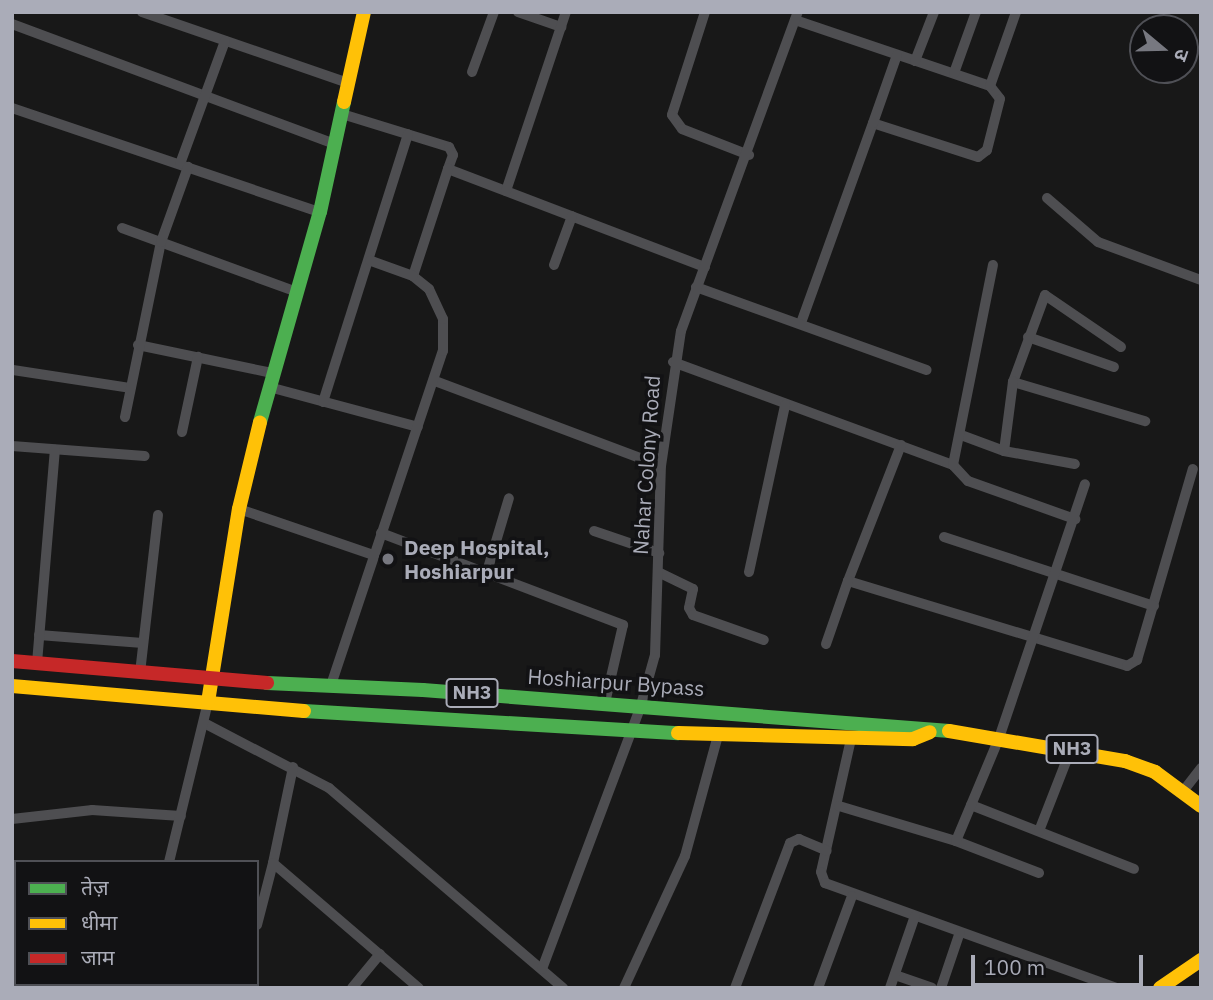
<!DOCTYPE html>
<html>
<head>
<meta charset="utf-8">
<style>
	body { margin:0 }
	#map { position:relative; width:1213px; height:1000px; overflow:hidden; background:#181818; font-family:"IBM Plex Sans","Noto Sans Devanagari",sans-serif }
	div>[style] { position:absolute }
	.street>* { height:10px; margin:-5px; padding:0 5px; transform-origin:5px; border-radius:5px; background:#4e4e51 }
	.fast>* { height:14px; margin:-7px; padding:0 7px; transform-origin:7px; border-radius:7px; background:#4caf50 }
	.slow>* { height:14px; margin:-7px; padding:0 7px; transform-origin:7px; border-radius:7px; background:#ffc107 }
	.jam>* { height:14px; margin:-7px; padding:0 7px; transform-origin:7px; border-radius:7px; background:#c62828 }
	.dots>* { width:19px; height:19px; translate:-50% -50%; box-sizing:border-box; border:4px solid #121214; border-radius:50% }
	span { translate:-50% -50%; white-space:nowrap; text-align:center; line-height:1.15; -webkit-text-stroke:7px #121214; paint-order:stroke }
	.shield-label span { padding:2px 5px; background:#121214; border:2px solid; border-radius:5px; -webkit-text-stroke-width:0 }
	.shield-label { font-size:19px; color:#aaacb8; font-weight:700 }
	.street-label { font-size:21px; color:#aaacb8 }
	.poi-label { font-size:21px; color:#aaacb8; font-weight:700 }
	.left { translate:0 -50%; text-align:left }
	.frame { position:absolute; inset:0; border:14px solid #aaacb8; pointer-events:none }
	.legend { position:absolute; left:14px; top:860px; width:245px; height:126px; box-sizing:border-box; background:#121214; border:2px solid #4f5056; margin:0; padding:9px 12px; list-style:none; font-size:21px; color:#aaacb8 }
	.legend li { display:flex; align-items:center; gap:14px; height:35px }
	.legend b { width:35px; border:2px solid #4f5056 }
	.north { position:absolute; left:1129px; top:14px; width:70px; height:70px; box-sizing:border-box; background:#121214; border:2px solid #4f5056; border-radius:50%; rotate:109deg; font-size:19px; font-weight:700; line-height:28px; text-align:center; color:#aaacb8 }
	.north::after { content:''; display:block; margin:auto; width:24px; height:32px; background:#777880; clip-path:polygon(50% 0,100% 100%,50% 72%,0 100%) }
	.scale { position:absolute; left:971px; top:955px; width:172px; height:32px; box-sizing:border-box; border:4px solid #aaacb8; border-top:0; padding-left:9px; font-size:21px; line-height:24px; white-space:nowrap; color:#aaacb8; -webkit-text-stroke:5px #121214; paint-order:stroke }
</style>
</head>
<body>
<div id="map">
	<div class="street">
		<div style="left:142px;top:12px;width:218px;rotate:19deg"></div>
		<div style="left:518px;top:12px;width:46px;rotate:19.2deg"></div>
		<div style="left:705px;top:12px;width:108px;rotate:107.8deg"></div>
		<div style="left:672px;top:115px;width:17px;rotate:54deg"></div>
		<div style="left:682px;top:129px;width:72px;rotate:21.2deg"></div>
		<div style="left:795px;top:20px;width:206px;rotate:18.7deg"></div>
		<div style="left:990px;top:86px;width:16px;rotate:52deg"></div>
		<div style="left:1000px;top:99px;width:53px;rotate:104.3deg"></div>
		<div style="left:987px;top:150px;width:11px;rotate:142deg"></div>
		<div style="left:978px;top:157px;width:110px;rotate:-162.1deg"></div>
		<div style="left:873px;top:123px;width:213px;rotate:109.8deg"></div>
		<div style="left:12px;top:24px;width:345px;rotate:20.4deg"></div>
		<div style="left:915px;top:61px;width:53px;rotate:-68.8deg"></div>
		<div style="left:472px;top:72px;width:64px;rotate:-69.9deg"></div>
		<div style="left:954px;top:73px;width:65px;rotate:-70.2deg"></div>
		<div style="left:990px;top:86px;width:78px;rotate:-70.6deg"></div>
		<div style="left:12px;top:108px;width:325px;rotate:18.7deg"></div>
		<div style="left:342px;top:114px;width:112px;rotate:17.1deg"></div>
		<div style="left:449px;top:147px;width:9px;rotate:63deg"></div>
		<div style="left:453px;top:155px;width:15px;rotate:110deg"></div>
		<div style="left:448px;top:169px;width:275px;rotate:20.9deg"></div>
		<div style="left:873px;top:123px;width:72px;rotate:-70.6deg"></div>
		<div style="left:180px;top:164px;width:131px;rotate:-69.9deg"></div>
		<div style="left:506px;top:191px;width:189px;rotate:-71.5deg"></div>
		<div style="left:1047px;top:198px;width:67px;rotate:40.8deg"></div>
		<div style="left:1098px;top:242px;width:110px;rotate:20.3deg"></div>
		<div style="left:122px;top:228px;width:186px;rotate:20.1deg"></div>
		<div style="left:554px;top:265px;width:52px;rotate:-69.8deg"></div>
		<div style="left:413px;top:276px;width:113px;rotate:-71.9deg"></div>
		<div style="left:696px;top:287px;width:245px;rotate:19.8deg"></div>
		<div style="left:1028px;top:337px;width:91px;rotate:19.2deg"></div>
		<div style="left:138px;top:345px;width:137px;rotate:11.8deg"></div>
		<div style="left:1121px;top:347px;width:92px;rotate:-145.6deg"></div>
		<div style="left:1045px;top:295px;width:93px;rotate:110.2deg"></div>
		<div style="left:1013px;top:382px;width:138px;rotate:16.5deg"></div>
		<div style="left:673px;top:362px;width:298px;rotate:20.2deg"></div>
		<div style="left:953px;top:465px;width:22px;rotate:47deg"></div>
		<div style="left:968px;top:481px;width:114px;rotate:19.6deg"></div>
		<div style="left:13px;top:370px;width:118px;rotate:8.7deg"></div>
		<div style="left:435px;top:381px;width:241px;rotate:20.6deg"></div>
		<div style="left:269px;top:387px;width:154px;rotate:15deg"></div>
		<div style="left:323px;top:402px;width:281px;rotate:-72.4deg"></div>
		<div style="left:125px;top:417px;width:179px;rotate:-78.4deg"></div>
		<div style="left:161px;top:242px;width:80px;rotate:-70.2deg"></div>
		<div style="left:182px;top:432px;width:77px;rotate:-78deg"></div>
		<div style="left:961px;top:435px;width:46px;rotate:20.4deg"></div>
		<div style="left:1004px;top:451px;width:72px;rotate:10.4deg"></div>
		<div style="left:901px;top:445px;width:146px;rotate:111.3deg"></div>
		<div style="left:848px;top:581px;width:292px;rotate:16.9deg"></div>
		<div style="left:1127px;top:666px;width:12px;rotate:-31deg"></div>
		<div style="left:1137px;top:660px;width:199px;rotate:-73.7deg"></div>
		<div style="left:12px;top:446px;width:133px;rotate:4.3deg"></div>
		<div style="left:1004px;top:451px;width:70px;rotate:-82.6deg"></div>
		<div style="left:953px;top:465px;width:204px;rotate:-78.7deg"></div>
		<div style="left:239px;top:509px;width:142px;rotate:18.9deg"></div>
		<div style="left:594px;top:531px;width:69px;rotate:18.7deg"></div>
		<div style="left:381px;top:533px;width:259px;rotate:20.8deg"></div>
		<div style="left:623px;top:625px;width:80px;rotate:103deg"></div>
		<div style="left:944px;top:537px;width:221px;rotate:18.2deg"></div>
		<div style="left:658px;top:572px;width:39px;rotate:26deg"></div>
		<div style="left:693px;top:589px;width:19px;rotate:102deg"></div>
		<div style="left:689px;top:608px;width:8px;rotate:60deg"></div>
		<div style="left:693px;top:615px;width:75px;rotate:19.4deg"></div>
		<div style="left:749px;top:572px;width:171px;rotate:-77.8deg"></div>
		<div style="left:486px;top:575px;width:80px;rotate:-73.4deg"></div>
		<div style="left:39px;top:635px;width:104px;rotate:4.4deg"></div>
		<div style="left:826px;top:644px;width:67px;rotate:-70.8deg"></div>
		<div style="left:37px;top:663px;width:214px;rotate:-85.2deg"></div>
		<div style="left:140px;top:673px;width:159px;rotate:-83.5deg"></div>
		<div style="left:331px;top:685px;width:352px;rotate:-71.5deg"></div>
		<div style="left:443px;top:351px;width:32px;rotate:-90deg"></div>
		<div style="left:443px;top:319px;width:33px;rotate:-115deg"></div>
		<div style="left:429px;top:289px;width:21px;rotate:-141deg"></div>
		<div style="left:413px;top:276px;width:45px;rotate:-160.3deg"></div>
		<div style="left:206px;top:724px;width:139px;rotate:27.5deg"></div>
		<div style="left:329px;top:788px;width:308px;rotate:40.5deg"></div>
		<div style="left:851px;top:739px;width:136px;rotate:102.7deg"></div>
		<div style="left:821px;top:872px;width:12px;rotate:70deg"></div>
		<div style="left:825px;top:883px;width:309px;rotate:19.8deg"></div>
		<div style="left:1184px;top:790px;width:28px;rotate:-52deg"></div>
		<div style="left:971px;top:805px;width:175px;rotate:21.4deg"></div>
		<div style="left:839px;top:806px;width:122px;rotate:16.7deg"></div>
		<div style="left:956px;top:841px;width:89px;rotate:21.1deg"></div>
		<div style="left:12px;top:819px;width:81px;rotate:-6.4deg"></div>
		<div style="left:92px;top:810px;width:89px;rotate:3.9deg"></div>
		<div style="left:1039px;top:831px;width:88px;rotate:-68.7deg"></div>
		<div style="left:956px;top:841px;width:112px;rotate:-67.3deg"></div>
		<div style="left:999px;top:738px;width:268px;rotate:-71.3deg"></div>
		<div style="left:169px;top:862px;width:165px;rotate:-76.3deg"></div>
		<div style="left:273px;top:863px;width:98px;rotate:-78.2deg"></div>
		<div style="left:12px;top:918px;width:4px;rotate:-14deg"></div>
		<div style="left:257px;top:925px;width:64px;rotate:-75.5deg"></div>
		<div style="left:273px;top:863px;width:192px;rotate:40.6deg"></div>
		<div style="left:542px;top:969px;width:282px;rotate:-69.4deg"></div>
		<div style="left:641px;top:705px;width:52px;rotate:-74.4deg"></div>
		<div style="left:655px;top:655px;width:189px;rotate:-88.2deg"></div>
		<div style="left:661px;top:466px;width:136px;rotate:-81.6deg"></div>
		<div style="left:681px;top:331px;width:340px;rotate:-69.9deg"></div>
		<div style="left:895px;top:975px;width:39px;rotate:19deg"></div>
		<div style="left:139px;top:988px;width:4px;rotate:-90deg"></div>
		<div style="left:242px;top:988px;width:4px;rotate:-90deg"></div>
		<div style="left:352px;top:988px;width:44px;rotate:-50.5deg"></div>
		<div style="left:624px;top:988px;width:145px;rotate:-65.2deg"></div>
		<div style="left:685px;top:856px;width:125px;rotate:-74.7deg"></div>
		<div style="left:735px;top:988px;width:155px;rotate:-69.2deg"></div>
		<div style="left:790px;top:843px;width:10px;rotate:-24deg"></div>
		<div style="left:799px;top:839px;width:30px;rotate:23deg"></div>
		<div style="left:818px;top:988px;width:98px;rotate:-69.7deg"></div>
		<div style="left:890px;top:988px;width:76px;rotate:-70.9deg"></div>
		<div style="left:941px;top:988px;width:59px;rotate:-71.3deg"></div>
	</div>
	<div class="fast">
		<div style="left:260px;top:422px;width:218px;rotate:-74.1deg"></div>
		<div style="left:320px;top:212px;width:113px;rotate:-77.7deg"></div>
		<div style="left:267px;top:683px;width:156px;rotate:2.6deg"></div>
		<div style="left:423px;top:690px;width:528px;rotate:4.46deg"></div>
		<div style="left:304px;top:711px;width:375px;rotate:3.4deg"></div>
	</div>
	<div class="slow">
		<div style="left:344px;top:102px;width:92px;rotate:-77.5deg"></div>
		<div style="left:12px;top:686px;width:293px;rotate:4.9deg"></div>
		<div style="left:208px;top:702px;width:195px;rotate:-80.9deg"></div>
		<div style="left:239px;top:509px;width:89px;rotate:-76.4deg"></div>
		<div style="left:949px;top:731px;width:179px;rotate:9.7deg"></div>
		<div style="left:1125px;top:761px;width:32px;rotate:20deg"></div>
		<div style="left:1155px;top:772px;width:57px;rotate:36.5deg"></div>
		<div style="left:678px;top:733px;width:235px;rotate:1.5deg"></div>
		<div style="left:913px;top:739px;width:18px;rotate:-22deg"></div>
		<div style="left:1160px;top:988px;width:50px;rotate:-34.3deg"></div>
	</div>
	<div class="jam">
		<div style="left:12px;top:661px;width:256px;rotate:4.9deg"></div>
	</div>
	<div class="dots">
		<div style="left:388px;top:559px;background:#777880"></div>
	</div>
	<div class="shield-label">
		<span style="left:472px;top:693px">NH3</span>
		<span style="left:1072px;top:749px">NH3</span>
	</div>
	<div class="street-label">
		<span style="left:646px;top:465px;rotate:-86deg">Nahar Colony Road</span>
		<span style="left:616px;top:682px;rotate:4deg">Hoshiarpur Bypass</span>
	</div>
	<div class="poi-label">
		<span class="left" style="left:404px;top:559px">Deep Hospital,<br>Hoshiarpur</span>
	</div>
	<div class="frame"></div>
	<ul class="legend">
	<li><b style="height:9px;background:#4caf50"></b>तेज़</li>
	<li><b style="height:9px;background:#ffc107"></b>धीमा</li>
	<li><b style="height:9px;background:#c62828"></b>जाम</li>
	</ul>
	<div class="north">उ</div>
	<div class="scale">100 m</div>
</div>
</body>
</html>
